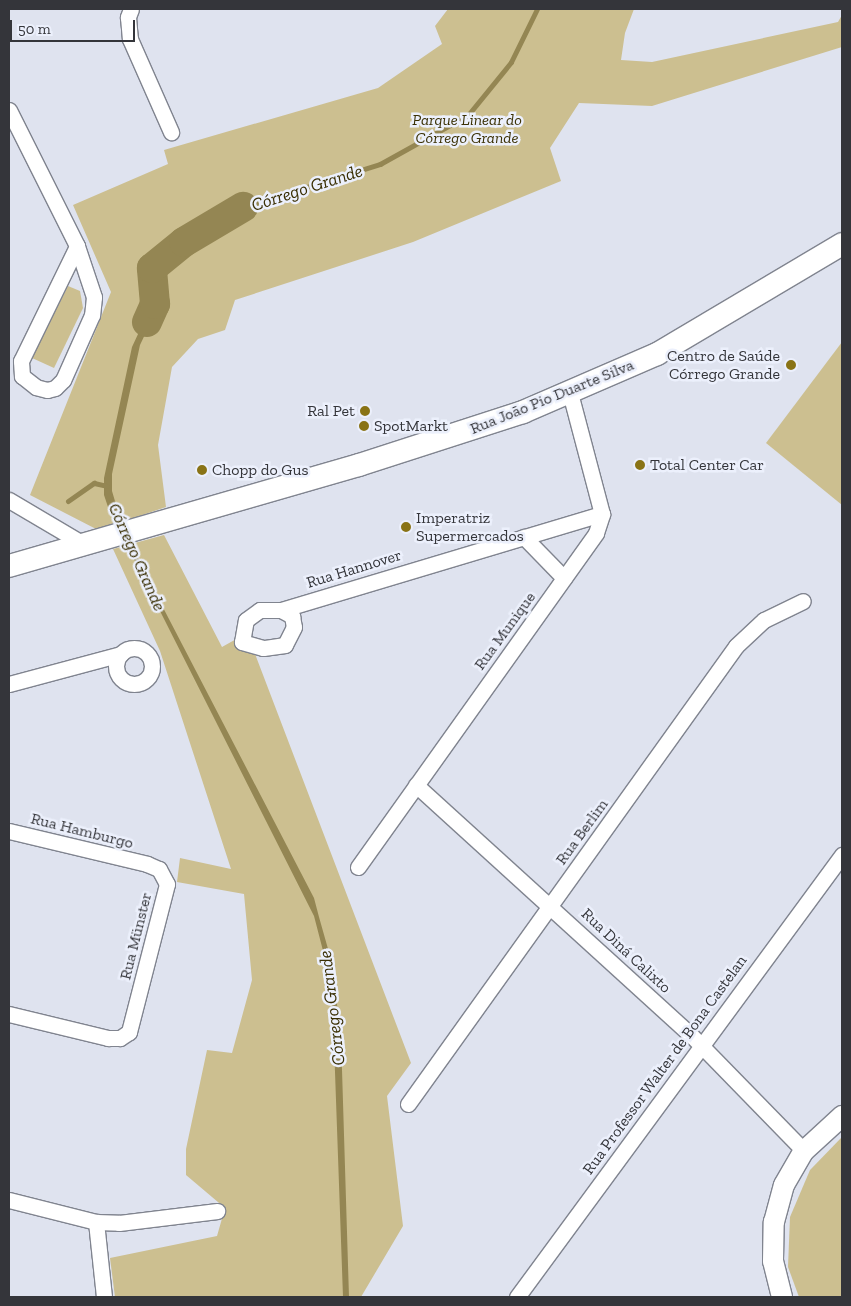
<!DOCTYPE html>
<html>
<head>
<meta charset="utf-8">
<style>
	body { margin:0 }
	#map { position:relative; width:851px; height:1306px; overflow:hidden; background:#dfe3ef; font-family:"Zilla Slab",serif }
	div>[style] { position:absolute }
	.green>* { inset:0; background:#ccbf90 }
	.water>* { inset:0; background:#948653 }
	.stream>* { height:5px; margin:-2.5px; padding:0 2.5px; transform-origin:2.5px; border-radius:2.5px; background:#948653 }
	.river>* { height:30px; margin:-15px; padding:0 15px; transform-origin:15px; border-radius:15px; background:#948653 }
	.roads { filter:drop-shadow(1px 0 #80848f) drop-shadow(-1px 0 #80848f) drop-shadow(0 1px #80848f) drop-shadow(0 -1px #80848f) }
	.minor>* { height:15px; margin:-7.5px; padding:0 7.5px; transform-origin:7.5px; border-radius:7.5px; background:#fff }
	.minor>.ring { margin:-7.5px; padding:0; box-sizing:content-box; background:none; border:15px solid #fff; border-radius:50% }
	.tertiary>* { height:20px; margin:-10px; padding:0 10px; transform-origin:10px; border-radius:10px; background:#fff }
	.secondary>* { height:22px; margin:-11px; padding:0 11px; transform-origin:11px; border-radius:11px; background:#fff }
	.dots>* { width:14px; height:14px; translate:-50% -50%; box-sizing:border-box; border:2px solid #ecf0fc; border-radius:50% }
	span { translate:-50% -50%; white-space:nowrap; text-align:center; line-height:1.15; -webkit-text-stroke:5px #ecf0fc; paint-order:stroke }
	.park-label { font-size:16px; color:#3a3004; font-style:italic }
	.poi-label { font-size:16px; color:#34353a }
	.right { translate:-100% -50%; text-align:right }
	.left { translate:0 -50%; text-align:left }
	.street-label { font-size:16px; color:#34353a }
	.water-label { font-size:18px; color:#392e02; font-style:italic }
	.frame { position:absolute; inset:0; border:10px solid #34353a; pointer-events:none }
	.scale { position:absolute; left:10px; top:20px; width:125px; height:22px; box-sizing:border-box; border:2px solid #34353a; border-top:0; padding-left:6px; font-size:15px; line-height:18px; white-space:nowrap; color:#34353a; -webkit-text-stroke:4px #ecf0fc; paint-order:stroke }
</style>
</head>
<body>
<div id="map">
	<div class="green">
		<div style="clip-path:polygon(448px 9px,634px 9px,625px 33px,621px 60px,652px 62px,838px 22px,842px 15px,842px 47px,652px 106px,579px 103px,550px 148px,561px 181px,413px 242px,235px 300px,225px 330px,198px 339px,172px 367px,158px 445px,166px 507px,98px 530px,30px 495px,111px 292px,73px 205px,168px 164px,164px 150px,378px 88px,442px 44px,435px 26px)"></div>
		<div style="clip-path:polygon(68px 286px,80px 291px,83px 308px,54px 368px,32px 358px)"></div>
		<div style="clip-path:polygon(842px 342px,842px 505px,766px 443px)"></div>
		<div style="clip-path:polygon(164px 535px,222px 647px,247px 633px,411px 1063px,387px 1096px,403px 1226px,361px 1297px,115px 1297px,110px 1258px,217px 1236px,225px 1208px,186px 1175px,186px 1149px,207px 1050px,232px 1053px,252px 980px,244px 894px,177px 882px,180px 858px,231px 869px,160px 651px,113px 549px)"></div>
		<div style="clip-path:polygon(842px 1137px,842px 1297px,799px 1297px,788px 1267px,790px 1217px,810px 1170px)"></div>
	</div>
	<div class="water">
		<div style="clip-path:polygon(242px 201px,243px 207px,171px 253px,160px 268px,159px 305px,140px 345px,112px 474px,112px 491px,122px 525px,157px 596px,314px 898px,319px 917px,332px 963px,341px 1037px,349px 1297px,343px 1297px,333px 1016px,328px 970px,314px 916px,109px 510px,104px 495px,104px 478px,132px 347px,152px 304px,156px 268px,172px 246px)"></div>
	</div>
	<div class="stream">
		<div style="left:243px;top:207px;width:144px;rotate:-17.4deg"></div>
		<div style="left:380px;top:164px;width:101px;rotate:-29.1deg"></div>
		<div style="left:468px;top:115px;width:68px;rotate:-50.9deg"></div>
		<div style="left:511px;top:62px;width:59px;rotate:-63.9deg"></div>
		<div style="left:68px;top:501px;width:32px;rotate:-35deg"></div>
		<div style="left:94px;top:483px;width:13px;rotate:13deg"></div>
	</div>
	<div class="river">
		<div style="left:147px;top:322px;width:20px;rotate:-66deg"></div>
		<div style="left:155px;top:304px;width:36px;rotate:-95deg"></div>
		<div style="left:152px;top:268px;width:41px;rotate:-39.1deg"></div>
		<div style="left:184px;top:242px;width:69px;rotate:-30.7deg"></div>
	</div>
	<div class="roads">
		<div class="minor">
			<div style="left:131px;top:9px;width:9px;rotate:111deg"></div>
			<div style="left:128px;top:17px;width:22px;rotate:85deg"></div>
			<div style="left:130px;top:39px;width:102px;rotate:66.2deg"></div>
			<div style="left:9px;top:110px;width:152px;rotate:63.4deg"></div>
			<div style="left:77px;top:246px;width:54px;rotate:71.6deg"></div>
			<div style="left:94px;top:297px;width:18px;rotate:96deg"></div>
			<div style="left:92px;top:315px;width:71px;rotate:114deg"></div>
			<div style="left:63px;top:380px;width:11px;rotate:135deg"></div>
			<div style="left:55px;top:388px;width:8px;rotate:166deg"></div>
			<div style="left:47px;top:390px;width:11px;rotate:-165deg"></div>
			<div style="left:36px;top:387px;width:18px;rotate:-142deg"></div>
			<div style="left:22px;top:376px;width:15px;rotate:-94deg"></div>
			<div style="left:21px;top:361px;width:128px;rotate:-64deg"></div>
			<div style="left:9px;top:500px;width:88px;rotate:30.6deg"></div>
			<div style="left:524px;top:537px;width:57px;rotate:45.7deg"></div>
			<div style="left:260px;top:610px;width:21px"></div>
			<div style="left:281px;top:610px;width:13px;rotate:29deg"></div>
			<div style="left:292px;top:616px;width:11px;rotate:80deg"></div>
			<div style="left:294px;top:627px;width:20px;rotate:117deg"></div>
			<div style="left:285px;top:645px;width:22px;rotate:172deg"></div>
			<div style="left:263px;top:648px;width:22px;rotate:-164deg"></div>
			<div style="left:242px;top:642px;width:22px;rotate:-80deg"></div>
			<div style="left:246px;top:620px;width:17px;rotate:-36deg"></div>
			<div style="left:281px;top:610px;width:335px;rotate:-16.7deg"></div>
			<div class="ring" style="left:116px;top:648px;width:21px;height:21px"></div>
			<div style="left:9px;top:684px;width:116px;rotate:-15deg"></div>
			<div style="left:416px;top:785px;width:369px;rotate:42.3deg"></div>
			<div style="left:689px;top:1033px;width:165px;rotate:45.7deg"></div>
			<div style="left:9px;top:831px;width:142px;rotate:13.4deg"></div>
			<div style="left:147px;top:864px;width:13px;rotate:23deg"></div>
			<div style="left:159px;top:869px;width:17px;rotate:62deg"></div>
			<div style="left:167px;top:884px;width:153px;rotate:104.4deg"></div>
			<div style="left:129px;top:1032px;width:11px;rotate:146deg"></div>
			<div style="left:120px;top:1038px;width:12px;rotate:180deg"></div>
			<div style="left:108px;top:1038px;width:102px;rotate:-166.4deg"></div>
			<div style="left:358px;top:867px;width:410px;rotate:-54.5deg"></div>
			<div style="left:596px;top:533px;width:20px;rotate:-72deg"></div>
			<div style="left:602px;top:514px;width:125px;rotate:-104.8deg"></div>
			<div style="left:408px;top:1104px;width:563px;rotate:-54.39deg"></div>
			<div style="left:736px;top:646px;width:38px;rotate:-43deg"></div>
			<div style="left:764px;top:620px;width:43px;rotate:-26deg"></div>
			<div style="left:9px;top:1200px;width:90px;rotate:14.2deg"></div>
			<div style="left:96px;top:1222px;width:23px;rotate:2deg"></div>
			<div style="left:119px;top:1223px;width:99px;rotate:-7deg"></div>
			<div style="left:96px;top:1222px;width:75px;rotate:83.9deg"></div>
			<div style="left:517px;top:1297px;width:549px;rotate:-53.67deg"></div>
		</div>
		<div class="tertiary">
			<div style="left:782px;top:1297px;width:37px;rotate:-104deg"></div>
			<div style="left:773px;top:1261px;width:39px;rotate:-89deg"></div>
			<div style="left:774px;top:1222px;width:38px;rotate:-75deg"></div>
			<div style="left:784px;top:1185px;width:39px;rotate:-60deg"></div>
			<div style="left:804px;top:1151px;width:52px;rotate:-42.6deg"></div>
		</div>
		<div class="secondary">
			<div style="left:9px;top:566px;width:364px;rotate:-16.1deg"></div>
			<div style="left:359px;top:465px;width:172px;rotate:-17.9deg"></div>
			<div style="left:523px;top:412px;width:146px;rotate:-23.4deg"></div>
			<div style="left:657px;top:354px;width:215px;rotate:-30.7deg"></div>
		</div>
	</div>
	<div class="dots">
		<div style="left:791px;top:365px;background:#897315"></div>
		<div style="left:365px;top:411px;background:#897315"></div>
		<div style="left:364px;top:426px;background:#897315"></div>
		<div style="left:640px;top:465px;background:#897315"></div>
		<div style="left:202px;top:470px;background:#897315"></div>
		<div style="left:406px;top:527px;background:#897315"></div>
	</div>
	<div class="park-label">
		<span style="left:467px;top:129px">Parque Linear do<br>Córrego Grande</span>
	</div>
	<div class="poi-label">
		<span class="right" style="left:780px;top:365px">Centro de Saúde<br>Córrego Grande</span>
		<span class="right" style="left:355px;top:411px">Ral Pet</span>
		<span class="left" style="left:374px;top:426px">SpotMarkt</span>
		<span class="left" style="left:650px;top:465px">Total Center Car</span>
		<span class="left" style="left:212px;top:470px">Chopp do Gus</span>
		<span class="left" style="left:416px;top:527px">Imperatriz<br>Supermercados</span>
	</div>
	<div class="street-label">
		<span style="left:552px;top:397px;rotate:-22deg">Rua João Pio Duarte Silva</span>
		<span style="left:354px;top:569px;rotate:-17deg">Rua Hannover</span>
		<span style="left:505px;top:631px;rotate:-54deg">Rua Munique</span>
		<span style="left:82px;top:831px;rotate:14deg">Rua Hamburgo</span>
		<span style="left:582px;top:832px;rotate:-54deg">Rua Berlim</span>
		<span style="left:136px;top:936px;rotate:-76deg">Rua Münster</span>
		<span style="left:626px;top:951px;rotate:43deg">Rua Diná Calixto</span>
		<span style="left:665px;top:1065px;rotate:-54deg">Rua Professor Walter de Bona Castelan</span>
	</div>
	<div class="water-label">
		<span style="left:307px;top:188px;rotate:-18deg">Córrego Grande</span>
		<span style="left:137px;top:557px;rotate:66deg">Córrego Grande</span>
		<span style="left:332px;top:1008px;rotate:-97deg">Córrego Grande</span>
	</div>
	<div class="frame"></div>
	<div class="scale">50 m</div>
</div>
</body>
</html>
